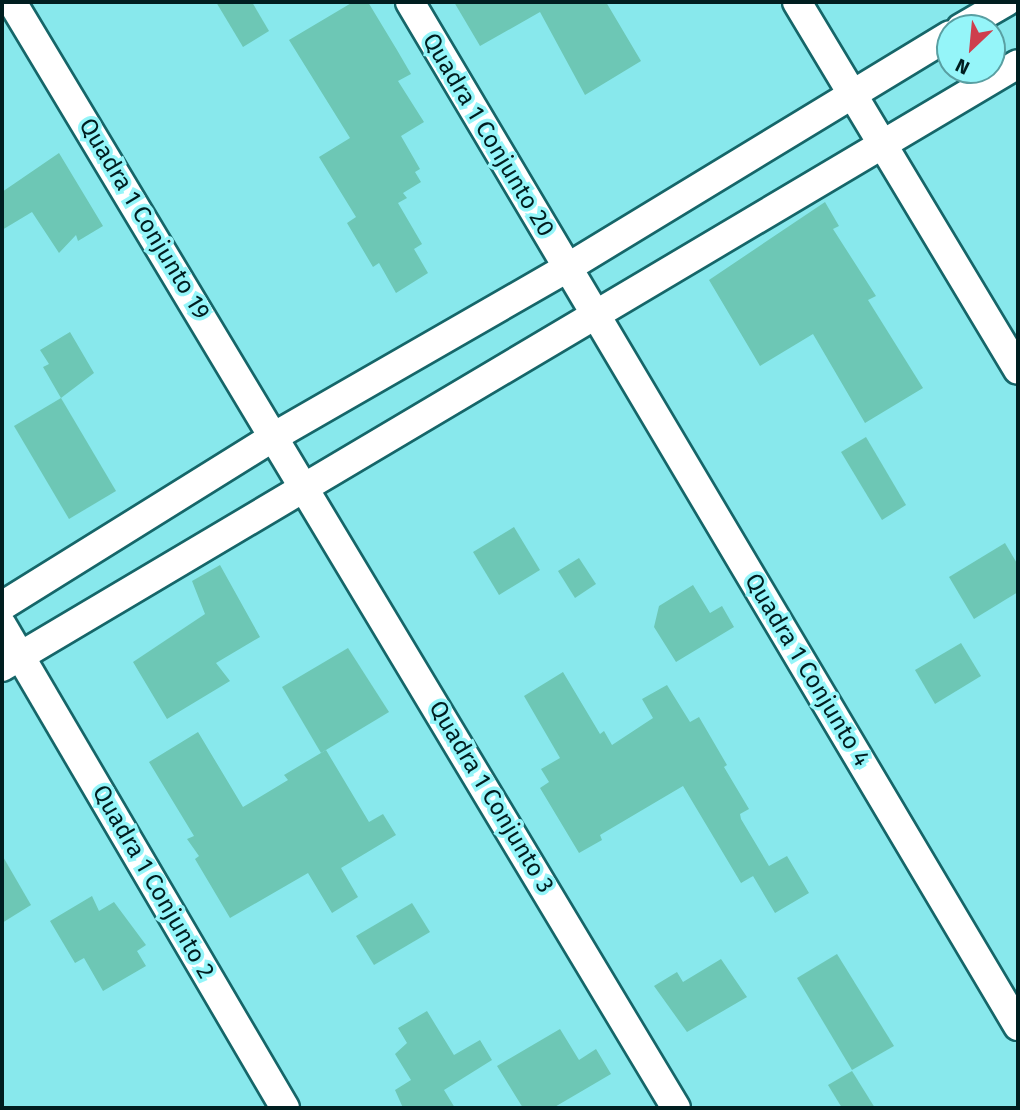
<!DOCTYPE html>
<html>
<head>
<meta charset="utf-8">
<style>
	body { margin:0 }
	#map { position:relative; width:1020px; height:1110px; overflow:hidden; background:#88e8ec; font-family:"Fira Sans",sans-serif }
	div>[style] { position:absolute }
	.building>* { inset:0; background:#6dc7b5 }
	.roads { filter:drop-shadow(2px 0 #166669) drop-shadow(-2px 0 #166669) drop-shadow(0 2px #166669) drop-shadow(0 -2px #166669) }
	.street>* { height:28px; margin:-14px; padding:0 14px; transform-origin:14px; border-radius:14px; background:#fff }
	span { translate:-50% -50%; white-space:nowrap; text-align:center; line-height:1.15; -webkit-text-stroke:7px #95f5f9; paint-order:stroke }
	.street-label { font-size:24px; color:#001e20 }
	.frame { position:absolute; inset:0; border:4px solid #001e20; pointer-events:none }
	.north { position:absolute; left:936px; top:14px; width:70px; height:70px; box-sizing:border-box; background:#95f5f9; border:2px solid #599fa2; border-radius:50%; rotate:206deg; font-size:19px; font-weight:700; line-height:28px; text-align:center; color:#001e20 }
	.north::after { content:''; display:block; margin:auto; width:24px; height:32px; background:#ce3e4d; clip-path:polygon(50% 0,100% 100%,50% 72%,0 100%) }
</style>
</head>
<body>
<div id="map">
	<div class="building">
		<div style="clip-path:polygon(216px 2px,252px 2px,269px 31px,243px 47px)"></div>
		<div style="clip-path:polygon(353px 2px,368px 2px,397px 50px,411px 74px,398px 81px,424px 122px,401px 136px,420px 169px,415px 172px,421px 182px,403px 193px,407px 198px,398px 203px,422px 244px,414px 249px,428px 273px,396px 293px,379px 263px,373px 267px,347px 223px,356px 217px,319px 157px,350px 138px,289px 40px)"></div>
		<div style="clip-path:polygon(454px 2px,606px 2px,641px 61px,585px 95px,540px 12px,480px 46px)"></div>
		<div style="clip-path:polygon(59px 153px,103px 226px,78px 241px,76px 235px,59px 253px,32px 212px,2px 230px,2px 192px)"></div>
		<div style="clip-path:polygon(825px 202px,839px 226px,833px 229px,876px 296px,868px 300px,923px 388px,865px 423px,813px 334px,760px 366px,709px 280px)"></div>
		<div style="clip-path:polygon(70px 332px,94px 373px,61px 398px,43px 367px,49px 364px,40px 350px)"></div>
		<div style="clip-path:polygon(61px 398px,116px 491px,69px 519px,14px 426px)"></div>
		<div style="clip-path:polygon(866px 437px,906px 505px,882px 520px,841px 452px)"></div>
		<div style="clip-path:polygon(514px 527px,540px 570px,499px 595px,473px 552px)"></div>
		<div style="clip-path:polygon(1005px 543px,1018px 565px,1018px 592px,974px 619px,949px 577px)"></div>
		<div style="clip-path:polygon(579px 558px,596px 584px,575px 598px,558px 571px)"></div>
		<div style="clip-path:polygon(220px 565px,260px 637px,216px 663px,230px 681px,167px 719px,133px 662px,205px 614px,192px 581px)"></div>
		<div style="clip-path:polygon(693px 585px,710px 613px,722px 606px,734px 627px,676px 662px,654px 627px,659px 606px)"></div>
		<div style="clip-path:polygon(961px 643px,981px 676px,935px 704px,915px 670px)"></div>
		<div style="clip-path:polygon(348px 648px,389px 712px,321px 753px,282px 687px)"></div>
		<div style="clip-path:polygon(563px 672px,600px 734px,604px 731px,612px 745px,653px 718px,642px 699px,667px 685px,690px 722px,699px 717px,727px 765px,724px 767px,749px 809px,740px 814px,741px 819px,769px 866px,787px 856px,809px 893px,775px 913px,753px 876px,760px 872px,741px 883px,683px 786px,600px 835px,602px 840px,579px 853px,540px 788px,549px 782px,541px 769px,560px 758px,524px 696px)"></div>
		<div style="clip-path:polygon(198px 732px,243px 807px,288px 780px,284px 775px,326px 750px,369px 822px,383px 814px,396px 835px,341px 868px,358px 897px,332px 913px,308px 873px,230px 918px,195px 859px,199px 856px,187px 839px,194px 836px,149px 762px)"></div>
		<div style="clip-path:polygon(2px 855px,31px 905px,2px 923px)"></div>
		<div style="clip-path:polygon(92px 896px,99px 911px,114px 902px,146px 945px,137px 951px,146px 966px,103px 991px,84px 958px,75px 963px,50px 921px)"></div>
		<div style="clip-path:polygon(412px 903px,430px 932px,374px 965px,356px 936px)"></div>
		<div style="clip-path:polygon(837px 954px,894px 1046px,852px 1070px,797px 978px)"></div>
		<div style="clip-path:polygon(721px 959px,747px 997px,687px 1032px,654px 986px,677px 972px,683px 982px)"></div>
		<div style="clip-path:polygon(427px 1011px,454px 1055px,480px 1040px,492px 1060px,444px 1090px,455px 1108px,403px 1108px,395px 1090px,411px 1080px,395px 1054px,407px 1043px,398px 1028px)"></div>
		<div style="clip-path:polygon(560px 1029px,579px 1060px,596px 1049px,611px 1074px,553px 1108px,523px 1108px,497px 1066px)"></div>
		<div style="clip-path:polygon(852px 1071px,875px 1108px,842px 1108px,828px 1085px)"></div>
	</div>
	<div class="roads">
		<div class="street">
			<div style="left:12px;top:2px;width:1290px;rotate:59.02deg"></div>
			<div style="left:410px;top:2px;width:1191px;rotate:59.3deg"></div>
			<div style="left:797px;top:2px;width:429px;rotate:59deg"></div>
			<div style="left:961px;top:28px;width:52px;rotate:-30deg"></div>
			<div style="left:2px;top:606px;width:322px;rotate:-31.9deg"></div>
			<div style="left:275px;top:436px;width:337px;rotate:-29.9deg"></div>
			<div style="left:567px;top:268px;width:448px;rotate:-31.3deg"></div>
			<div style="left:2px;top:625px;width:560px;rotate:59.63deg"></div>
			<div style="left:2px;top:667px;width:1181px;rotate:-30.69deg"></div>
		</div>
	</div>
	<div class="street-label">
		<span style="left:488px;top:135px;rotate:59deg">Quadra 1 Conjunto 20</span>
		<span style="left:144px;top:219px;rotate:59deg">Quadra 1 Conjunto 19</span>
		<span style="left:807px;top:670px;rotate:59deg">Quadra 1 Conjunto 4</span>
		<span style="left:491px;top:797px;rotate:59deg">Quadra 1 Conjunto 3</span>
		<span style="left:153px;top:882px;rotate:60deg">Quadra 1 Conjunto 2</span>
	</div>
	<div class="frame"></div>
	<div class="north">N</div>
</div>
</body>
</html>
